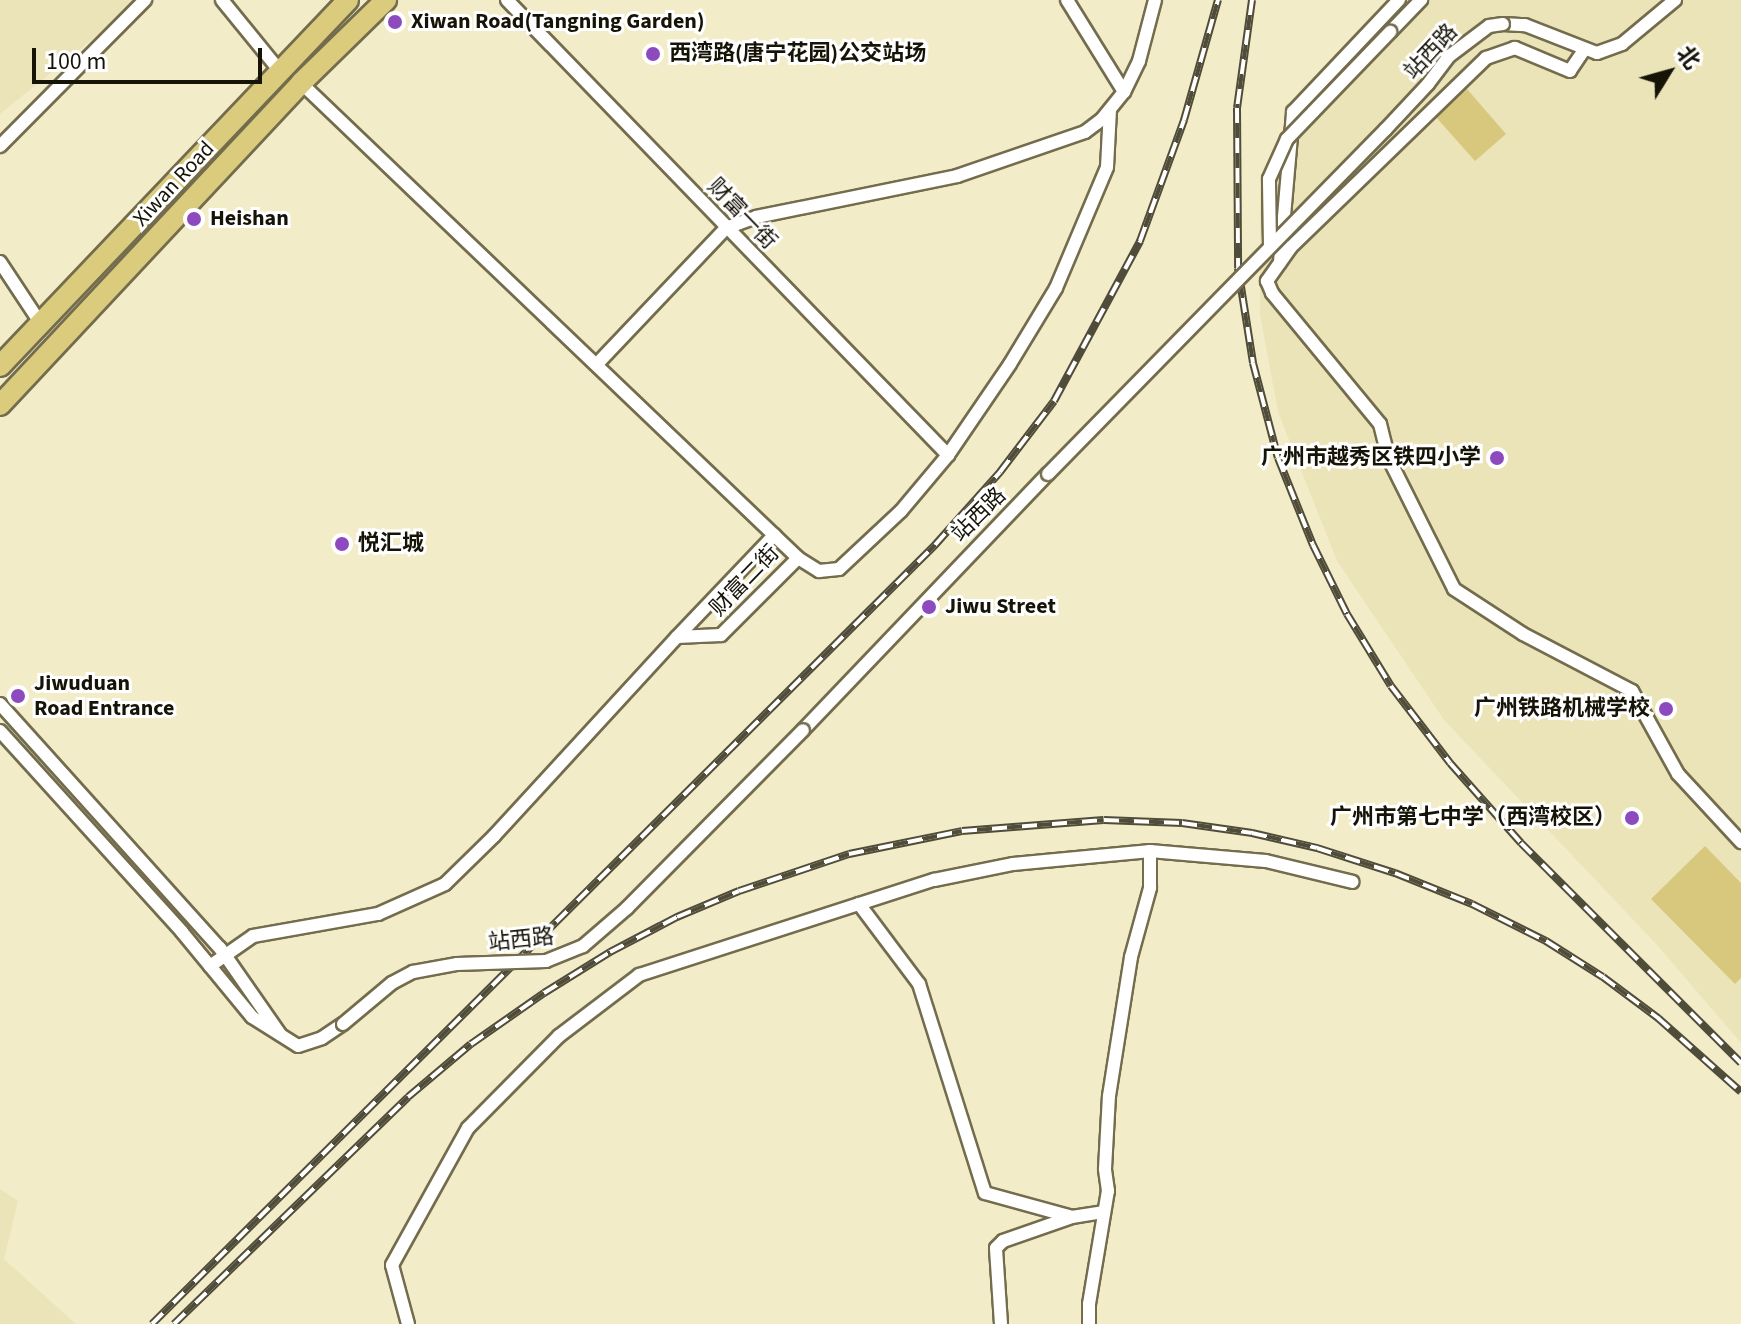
<!DOCTYPE html>
<html>
<head>
<meta charset="utf-8">
<style>
	body { margin:0 }
	#map { position:relative; width:1741px; height:1324px; overflow:hidden; background:#f3ecc9; font-family:"Source Sans 3","Noto Sans SC",sans-serif }
	div>[style] { position:absolute }
	.built>* { inset:0; background:#ece4b9 }
	.green>* { inset:0; background:#d7c87e }
	.roads { filter:drop-shadow(2px 0 #736c4d) drop-shadow(-2px 0 #736c4d) drop-shadow(0 2px #736c4d) drop-shadow(0 -2px #736c4d) }
	.street>* { height:12px; margin:-6px; padding:0 6px; transform-origin:6px; border-radius:6px; background:#fff }
	.primary>* { height:20px; margin:-10px; padding:0 10px; transform-origin:10px; border-radius:10px; background:#dacc7c }
	.rail>* { height:8px; margin-top:-4px; transform-origin:0; background:repeating-linear-gradient(90deg,#fff 0 15px,#504c3a 0 30px); box-sizing:border-box; border-block:2px solid #504c3a }
	.bridges { filter:drop-shadow(2px 0 #736c4d) drop-shadow(-2px 0 #736c4d) drop-shadow(0 2px #736c4d) drop-shadow(0 -2px #736c4d) }
	.street-bridge>* { height:12px; margin:-6px; padding:0 6px; transform-origin:6px; border-radius:6px; background:#fff }
	.dots>* { width:22px; height:22px; translate:-50% -50%; box-sizing:border-box; border:4px solid #fff; border-radius:50% }
	span { translate:-50% -50%; white-space:nowrap; text-align:center; line-height:1.15; -webkit-text-stroke:6px #fff; paint-order:stroke }
	.poi-label { font-size:22px; color:#161307; font-weight:700 }
	.left { translate:0 -50%; text-align:left }
	.right { translate:-100% -50%; text-align:right }
	.street-label { font-size:22px; color:#161307 }
	.north { position:absolute; left:1629px; top:32px; width:80px; height:80px; -webkit-text-stroke:6px #fff; paint-order:stroke; rotate:53deg; font-size:22px; font-weight:700; line-height:32px; text-align:center; color:#161307 }
	.north::after { content:''; display:block; margin:auto; width:28px; height:36px; background:#161307; clip-path:polygon(50% 0,100% 100%,50% 72%,0 100%) }
	.scale { position:absolute; left:32px; top:48px; width:230px; height:36px; box-sizing:border-box; border:4px solid #161307; border-top:0; padding-left:10px; font-size:24px; line-height:28px; white-space:nowrap; color:#161307; -webkit-text-stroke:6px #fff; paint-order:stroke }
</style>
</head>
<body>
<div id="map">
	<div class="built">
		<div style="clip-path:polygon(0 0,141px 0,0 114px)"></div>
		<div style="clip-path:polygon(1416px 0,1741px 0,1741px 1043px,1657px 945px,1444px 720px,1337px 561px,1278px 412px,1260px 315px,1260px 177px)"></div>
		<div style="clip-path:polygon(0 1189px,18px 1201px,4px 1259px,76px 1324px,0 1324px)"></div>
	</div>
	<div class="green">
		<div style="clip-path:polygon(1467px 89px,1506px 134px,1475px 161px,1435px 116px)"></div>
		<div style="clip-path:polygon(1705px 846px,1741px 883px,1741px 978px,1735px 984px,1651px 899px)"></div>
	</div>
	<div class="roads">
		<div class="street">
			<div style="left:222px;top:0;width:92px;rotate:50.8deg"></div>
			<div style="left:507px;top:0;width:634px;rotate:45.9deg"></div>
			<div style="left:1067px;top:0;width:108px;rotate:58.2deg"></div>
			<div style="left:1503px;top:24px;width:22px;rotate:3deg"></div>
			<div style="left:1525px;top:25px;width:77px;rotate:21.3deg"></div>
			<div style="left:1597px;top:53px;width:27px;rotate:-20deg"></div>
			<div style="left:1622px;top:44px;width:69px;rotate:-39.7deg"></div>
			<div style="left:1390px;top:32px;width:45px;rotate:-45.9deg"></div>
			<div style="left:1584px;top:50px;width:25px;rotate:124deg"></div>
			<div style="left:1570px;top:71px;width:60px;rotate:-157.3deg"></div>
			<div style="left:1515px;top:48px;width:31px;rotate:161deg"></div>
			<div style="left:1486px;top:58px;width:272px;rotate:135.9deg"></div>
			<div style="left:1291px;top:247px;width:42px;rotate:125.2deg"></div>
			<div style="left:1267px;top:281px;width:13px;rotate:67deg"></div>
			<div style="left:1272px;top:293px;width:170px;rotate:50.5deg"></div>
			<div style="left:1380px;top:424px;width:36px;rotate:76deg"></div>
			<div style="left:1389px;top:459px;width:145px;rotate:63.4deg"></div>
			<div style="left:1454px;top:589px;width:82px;rotate:33.1deg"></div>
			<div style="left:1523px;top:634px;width:123px;rotate:27.6deg"></div>
			<div style="left:1632px;top:691px;width:95px;rotate:61deg"></div>
			<div style="left:1678px;top:774px;width:93px;rotate:47.2deg"></div>
			<div style="left:301px;top:83px;width:687px;rotate:43.7deg"></div>
			<div style="left:798px;top:558px;width:25px;rotate:32deg"></div>
			<div style="left:819px;top:571px;width:20px;rotate:-6deg"></div>
			<div style="left:839px;top:569px;width:85px;rotate:-43.1deg"></div>
			<div style="left:901px;top:511px;width:73px;rotate:-50deg"></div>
			<div style="left:948px;top:455px;width:110px;rotate:-55.7deg"></div>
			<div style="left:1010px;top:364px;width:89px;rotate:-58.8deg"></div>
			<div style="left:1056px;top:288px;width:131px;rotate:-67.1deg"></div>
			<div style="left:1107px;top:167px;width:57px;rotate:-87deg"></div>
			<div style="left:0;top:146px;width:206px;rotate:-45.2deg"></div>
			<div style="left:0;top:262px;width:74px;rotate:56.5deg"></div>
			<div style="left:1280px;top:262px;width:151px;rotate:-85deg"></div>
			<div style="left:1293px;top:112px;width:154px;rotate:-46.6deg"></div>
			<div style="left:597px;top:364px;width:187px;rotate:-46.5deg"></div>
			<div style="left:726px;top:228px;width:32px;rotate:-20deg"></div>
			<div style="left:756px;top:217px;width:205px;rotate:-11.5deg"></div>
			<div style="left:957px;top:176px;width:135px;rotate:-19deg"></div>
			<div style="left:1085px;top:132px;width:21px;rotate:-37deg"></div>
			<div style="left:1102px;top:119px;width:35px;rotate:-51deg"></div>
			<div style="left:1124px;top:92px;width:34px;rotate:-64deg"></div>
			<div style="left:1139px;top:61px;width:63px;rotate:-75.3deg"></div>
			<div style="left:677px;top:637px;width:141px;rotate:-46.4deg"></div>
			<div style="left:0;top:704px;width:329px;rotate:48deg"></div>
			<div style="left:220px;top:948px;width:105px;rotate:55.1deg"></div>
			<div style="left:803px;top:730px;width:354px;rotate:-46.3deg"></div>
			<div style="left:0;top:731px;width:271px;rotate:47.8deg"></div>
			<div style="left:182px;top:932px;width:110px;rotate:50.5deg"></div>
			<div style="left:252px;top:1017px;width:54px;rotate:32.2deg"></div>
			<div style="left:298px;top:1046px;width:25px;rotate:-18deg"></div>
			<div style="left:322px;top:1038px;width:25px;rotate:-34deg"></div>
			<div style="left:859px;top:904px;width:100px;rotate:53.1deg"></div>
			<div style="left:919px;top:984px;width:219px;rotate:72.5deg"></div>
			<div style="left:985px;top:1193px;width:90px;rotate:15.4deg"></div>
			<div style="left:210px;top:966px;width:52px;rotate:-34.9deg"></div>
			<div style="left:253px;top:936px;width:127px;rotate:-10deg"></div>
			<div style="left:378px;top:914px;width:73px;rotate:-24.1deg"></div>
			<div style="left:445px;top:884px;width:69px;rotate:-44.4deg"></div>
			<div style="left:494px;top:836px;width:270px;rotate:-47.4deg"></div>
			<div style="left:677px;top:637px;width:44px;rotate:-2.6deg"></div>
			<div style="left:721px;top:635px;width:109px;rotate:-45deg"></div>
			<div style="left:408px;top:1324px;width:61px;rotate:-105.2deg"></div>
			<div style="left:392px;top:1265px;width:157px;rotate:-61deg"></div>
			<div style="left:468px;top:1128px;width:129px;rotate:-45.3deg"></div>
			<div style="left:559px;top:1036px;width:101px;rotate:-37.3deg"></div>
			<div style="left:639px;top:975px;width:310px;rotate:-17.9deg"></div>
			<div style="left:934px;top:880px;width:81px;rotate:-11.4deg"></div>
			<div style="left:1013px;top:864px;width:138px;rotate:-5.4deg"></div>
			<div style="left:1150px;top:851px;width:116px;rotate:4.9deg"></div>
			<div style="left:1266px;top:861px;width:89px;rotate:13.6deg"></div>
			<div style="left:1001px;top:1324px;width:76px;rotate:-93.8deg"></div>
			<div style="left:996px;top:1248px;width:10px;rotate:-45deg"></div>
			<div style="left:1003px;top:1241px;width:73px;rotate:-19.2deg"></div>
			<div style="left:1072px;top:1217px;width:31px;rotate:-9deg"></div>
			<div style="left:1089px;top:1324px;width:20px;rotate:-90deg"></div>
			<div style="left:1089px;top:1304px;width:115px;rotate:-80.5deg"></div>
			<div style="left:1108px;top:1191px;width:22px;rotate:-98deg"></div>
			<div style="left:1105px;top:1169px;width:73px;rotate:-86.9deg"></div>
			<div style="left:1109px;top:1096px;width:141px;rotate:-81deg"></div>
			<div style="left:1131px;top:957px;width:72px;rotate:-74.6deg"></div>
			<div style="left:1150px;top:888px;width:37px;rotate:-90deg"></div>
		</div>
		<div class="primary">
			<div style="left:0;top:366px;width:505px;rotate:-46.44deg"></div>
			<div style="left:0;top:405px;width:441px;rotate:-46.9deg"></div>
			<div style="left:301px;top:83px;width:119px;rotate:-44.3deg"></div>
		</div>
	</div>
	<div class="rail">
		<div style="left:1252px;top:0;width:109px;rotate:97.9deg"></div>
		<div style="left:1237px;top:108px;width:160px;rotate:89.6deg"></div>
		<div style="left:1238px;top:268px;width:96px;rotate:81deg"></div>
		<div style="left:1253px;top:363px;width:98px;rotate:75.3deg"></div>
		<div style="left:1278px;top:458px;width:94px;rotate:68.1deg"></div>
		<div style="left:1313px;top:545px;width:77px;rotate:63.8deg"></div>
		<div style="left:1347px;top:614px;width:84px;rotate:58.6deg"></div>
		<div style="left:1391px;top:686px;width:97px;rotate:52.5deg"></div>
		<div style="left:1450px;top:763px;width:107px;rotate:48.4deg"></div>
		<div style="left:1521px;top:843px;width:311px;rotate:45deg"></div>
		<div style="left:152px;top:1324px;width:1105px;rotate:-44.85deg"></div>
		<div style="left:935px;top:545px;width:98px;rotate:-48.3deg"></div>
		<div style="left:1000px;top:472px;width:89px;rotate:-52.7deg"></div>
		<div style="left:1054px;top:401px;width:182px;rotate:-61.7deg"></div>
		<div style="left:1140px;top:241px;width:129px;rotate:-70deg"></div>
		<div style="left:1184px;top:120px;width:125px;rotate:-74.2deg"></div>
		<div style="left:174px;top:1324px;width:326px;rotate:-44.1deg"></div>
		<div style="left:408px;top:1097px;width:82px;rotate:-40.1deg"></div>
		<div style="left:471px;top:1044px;width:89px;rotate:-34.9deg"></div>
		<div style="left:544px;top:993px;width:78px;rotate:-31.8deg"></div>
		<div style="left:610px;top:952px;width:76px;rotate:-27.6deg"></div>
		<div style="left:677px;top:917px;width:67px;rotate:-22.8deg"></div>
		<div style="left:739px;top:891px;width:116px;rotate:-18.6deg"></div>
		<div style="left:849px;top:854px;width:115px;rotate:-11.5deg"></div>
		<div style="left:962px;top:831px;width:142px;rotate:-4.4deg"></div>
		<div style="left:1104px;top:820px;width:78px;rotate:2.2deg"></div>
		<div style="left:1182px;top:823px;width:71px;rotate:8.1deg"></div>
		<div style="left:1252px;top:833px;width:67px;rotate:13deg"></div>
		<div style="left:1317px;top:848px;width:82px;rotate:17.8deg"></div>
		<div style="left:1395px;top:873px;width:83px;rotate:21.9deg"></div>
		<div style="left:1472px;top:904px;width:83px;rotate:26.6deg"></div>
		<div style="left:1546px;top:941px;width:67px;rotate:32.3deg"></div>
		<div style="left:1603px;top:977px;width:69px;rotate:36.7deg"></div>
		<div style="left:1658px;top:1018px;width:111px;rotate:41.7deg"></div>
	</div>
	<div class="bridges">
		<div class="street-bridge">
			<div style="left:1270px;top:246px;width:67px;rotate:-90.9deg"></div>
			<div style="left:1269px;top:179px;width:44px;rotate:-65.8deg"></div>
			<div style="left:1287px;top:139px;width:149px;rotate:-46.1deg"></div>
			<div style="left:1048px;top:474px;width:482px;rotate:-45.6deg"></div>
			<div style="left:1385px;top:130px;width:63px;rotate:-46.9deg"></div>
			<div style="left:1428px;top:84px;width:34px;rotate:-53deg"></div>
			<div style="left:1448px;top:57px;width:51px;rotate:-37.1deg"></div>
			<div style="left:1489px;top:26px;width:14px;rotate:-8deg"></div>
			<div style="left:343px;top:1024px;width:64px;rotate:-39.9deg"></div>
			<div style="left:392px;top:983px;width:24px;rotate:-28deg"></div>
			<div style="left:413px;top:972px;width:45px;rotate:-10.3deg"></div>
			<div style="left:457px;top:964px;width:89px;rotate:-1.9deg"></div>
			<div style="left:546px;top:961px;width:40px;rotate:-22deg"></div>
			<div style="left:583px;top:946px;width:58px;rotate:-40.8deg"></div>
			<div style="left:627px;top:908px;width:250px;rotate:-45.3deg"></div>
		</div>
	</div>
	<div class="dots">
		<div style="left:395px;top:22px;background:#8c4abe"></div>
		<div style="left:653px;top:54px;background:#8c4abe"></div>
		<div style="left:194px;top:219px;background:#8c4abe"></div>
		<div style="left:1497px;top:458px;background:#8c4abe"></div>
		<div style="left:342px;top:544px;background:#8c4abe"></div>
		<div style="left:929px;top:607px;background:#8c4abe"></div>
		<div style="left:18px;top:696px;background:#8c4abe"></div>
		<div style="left:1666px;top:709px;background:#8c4abe"></div>
		<div style="left:1632px;top:818px;background:#8c4abe"></div>
	</div>
	<div class="poi-label">
		<span class="left" style="left:411px;top:22px">Xiwan Road(Tangning Garden)</span>
		<span class="left" style="left:669px;top:54px">西湾路(唐宁花园)公交站场</span>
		<span class="left" style="left:210px;top:219px">Heishan</span>
		<span class="right" style="left:1481px;top:458px">广州市越秀区铁四小学</span>
		<span class="left" style="left:358px;top:544px">悦汇城</span>
		<span class="left" style="left:945px;top:607px">Jiwu Street</span>
		<span class="left" style="left:34px;top:696px">Jiwuduan<br>Road Entrance</span>
		<span class="right" style="left:1650px;top:709px">广州铁路机械学校</span>
		<span class="right" style="left:1616px;top:818px">广州市第七中学（西湾校区）</span>
	</div>
	<div class="street-label">
		<span style="left:1431px;top:52px;rotate:-47deg">站西路</span>
		<span style="left:174px;top:184px;rotate:-47deg">Xiwan Road</span>
		<span style="left:742px;top:214px;rotate:46deg">财富一街</span>
		<span style="left:979px;top:515px;rotate:-45deg">站西路</span>
		<span style="left:745px;top:581px;rotate:-46deg">财富二街</span>
		<span style="left:521px;top:940px;rotate:-6deg">站西路</span>
	</div>
	<div class="north">北</div>
	<div class="scale">100 m</div>
</div>
</body>
</html>
